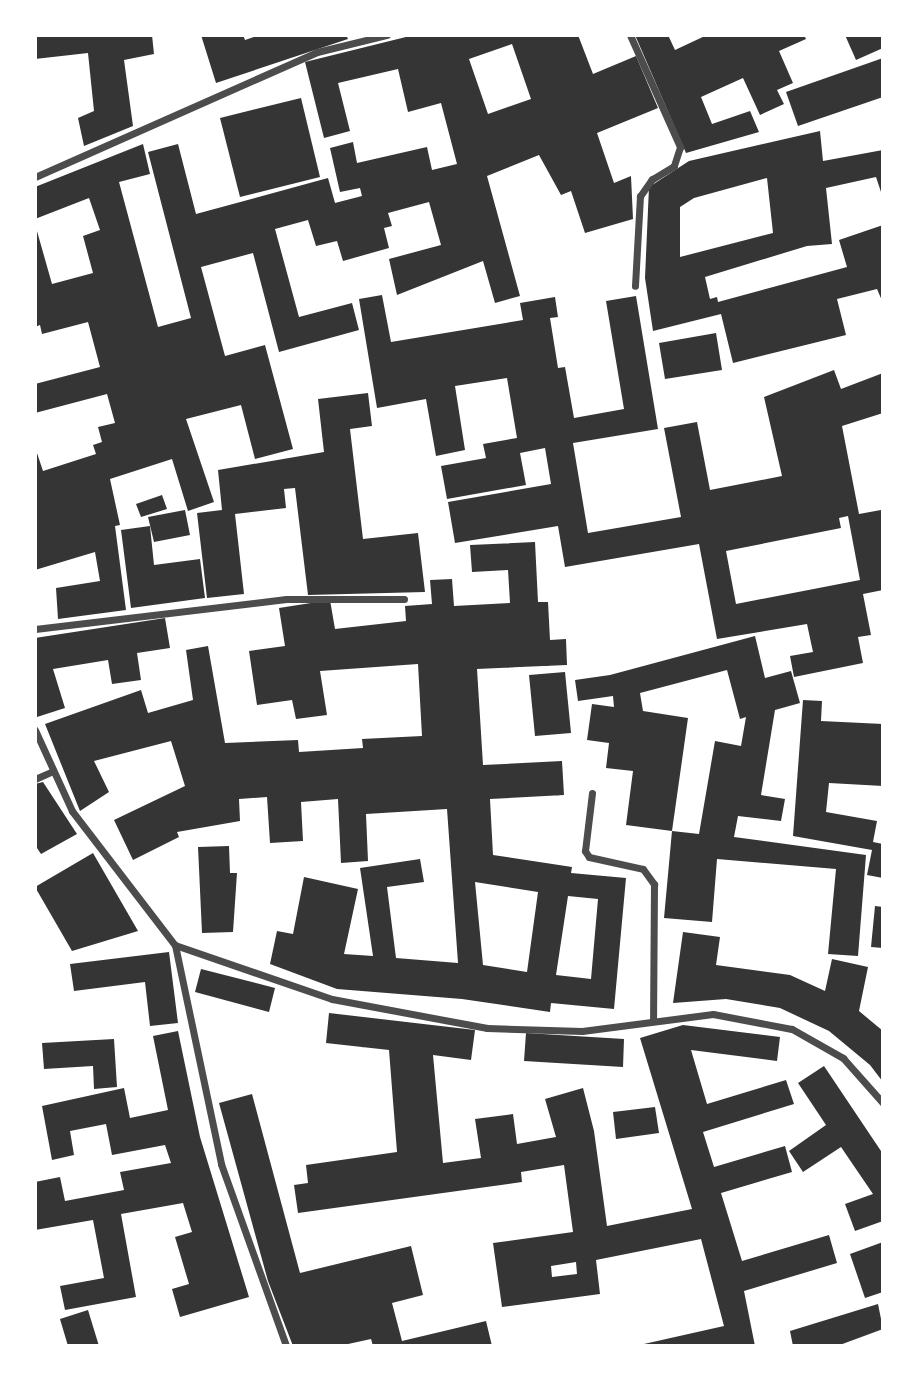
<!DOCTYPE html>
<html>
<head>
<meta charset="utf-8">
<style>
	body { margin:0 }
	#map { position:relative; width:918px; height:1381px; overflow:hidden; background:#fff; font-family:Commissioner,sans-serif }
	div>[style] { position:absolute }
	.building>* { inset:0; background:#353535 }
	.minor>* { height:7px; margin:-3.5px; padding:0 3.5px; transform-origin:3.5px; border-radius:3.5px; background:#4c4c4c }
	span { translate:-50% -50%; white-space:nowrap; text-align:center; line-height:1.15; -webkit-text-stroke:5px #fff; paint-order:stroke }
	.frame { position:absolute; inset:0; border:37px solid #fff; pointer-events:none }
</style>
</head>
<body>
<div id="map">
	<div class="building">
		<div style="clip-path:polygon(35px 35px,152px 35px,154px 54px,124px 60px,133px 126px,84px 146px,78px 118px,94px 111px,88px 53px,35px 59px)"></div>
		<div style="clip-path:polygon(201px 35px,243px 35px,245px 40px,260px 35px,346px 35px,348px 39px,216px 83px)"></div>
		<div style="clip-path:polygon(evenodd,414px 35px,578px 35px,593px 74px,636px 56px,658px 108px,597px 133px,614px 183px,631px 176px,633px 219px,585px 233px,571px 191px,561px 195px,539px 155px,487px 176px,520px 296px,495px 303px,483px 261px,397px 295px,389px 259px,441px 245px,429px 202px,388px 213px,392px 226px,384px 228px,389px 248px,343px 261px,337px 241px,316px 246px,308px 220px,275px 229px,299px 317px,352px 303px,359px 330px,279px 352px,253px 253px,201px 267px,225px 356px,265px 345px,293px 449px,255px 459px,241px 405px,186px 419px,214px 502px,188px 511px,172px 459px,110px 479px,120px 525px,115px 526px,126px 610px,58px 619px,56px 588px,100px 581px,95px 552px,35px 570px,35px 447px,43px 471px,96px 454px,93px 445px,102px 442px,98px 427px,115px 423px,107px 394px,35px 413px,35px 384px,100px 367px,88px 322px,42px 334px,40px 325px,35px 327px,35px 224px,52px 284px,93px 273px,83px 236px,100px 230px,89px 198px,35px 219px,35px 187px,143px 144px,150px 174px,119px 182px,158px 327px,191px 318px,148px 152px,178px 144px,196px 214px,328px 178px,335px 203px,362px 196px,360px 188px,340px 192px,330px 148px,353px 142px,357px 163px,427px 147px,432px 170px,457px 164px,441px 103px,408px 112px,398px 69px,338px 83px,350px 131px,324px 138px,305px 62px,414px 35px,512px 44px,531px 99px,488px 114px,469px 59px,512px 44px)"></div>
		<div style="clip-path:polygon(635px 35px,668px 35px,675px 50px,707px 35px,804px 35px,806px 39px,779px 51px,793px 83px,777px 90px,784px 104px,760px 115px,743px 78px,701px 97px,712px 124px,750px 111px,759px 132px,686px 153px)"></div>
		<div style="clip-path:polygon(845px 35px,882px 35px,883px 48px,856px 60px)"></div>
		<div style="clip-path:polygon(883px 58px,883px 97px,798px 126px,786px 92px)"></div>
		<div style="clip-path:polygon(301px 98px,320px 177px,240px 197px,220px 118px)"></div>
		<div style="clip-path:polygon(evenodd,820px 131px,823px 161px,883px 150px,883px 198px,876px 177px,826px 188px,832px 244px,807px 246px,705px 277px,710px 299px,717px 297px,718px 302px,847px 267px,839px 240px,883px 225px,883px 303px,877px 289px,837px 299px,846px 335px,733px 363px,721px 314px,653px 331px,645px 278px,649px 187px,689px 161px,820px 131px,767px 178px,773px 233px,680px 257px,680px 207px,694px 198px,767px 178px)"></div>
		<div style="clip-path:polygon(evenodd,382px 295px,391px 342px,523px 320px,520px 303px,555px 297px,558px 317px,550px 318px,558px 368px,565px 367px,574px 418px,624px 409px,606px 301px,636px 296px,658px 429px,573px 443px,588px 533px,681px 517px,664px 428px,697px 422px,710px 490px,782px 476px,764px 397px,834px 370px,841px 389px,883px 373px,883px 413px,842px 426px,859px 514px,881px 510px,883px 518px,883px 590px,863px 594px,871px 635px,858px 637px,863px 663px,794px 677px,790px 656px,813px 652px,807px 624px,717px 639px,699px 544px,565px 567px,558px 526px,455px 543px,448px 502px,551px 484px,545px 448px,520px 453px,526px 485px,447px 499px,441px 466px,486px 458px,483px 444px,517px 438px,507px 378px,455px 386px,465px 450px,436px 456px,426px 399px,377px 408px,359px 299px,382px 295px,848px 516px,860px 580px,736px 604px,726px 551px,841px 528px,839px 518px,848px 516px)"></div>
		<div style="clip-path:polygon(716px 333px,722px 370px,665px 379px,659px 343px)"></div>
		<div style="clip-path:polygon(368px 393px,372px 426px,350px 429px,363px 539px,418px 533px,425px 592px,308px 595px,295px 488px,284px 489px,286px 508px,235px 514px,244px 594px,207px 598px,197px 513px,222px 510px,218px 470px,324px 452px,318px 399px)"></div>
		<div style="clip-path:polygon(162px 495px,167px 509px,141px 517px,136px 504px)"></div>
		<div style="clip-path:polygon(185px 510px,190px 535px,154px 542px,148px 517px)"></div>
		<div style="clip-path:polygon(150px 526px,154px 565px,200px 559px,205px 598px,131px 608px,121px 530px)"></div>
		<div style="clip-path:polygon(evenodd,535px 542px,538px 602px,548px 602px,550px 640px,566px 639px,567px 665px,477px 669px,483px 765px,562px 761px,564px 795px,490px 799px,493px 855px,572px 867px,571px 873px,626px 878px,614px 1009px,551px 1003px,550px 1012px,462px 999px,337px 989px,270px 964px,277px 931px,293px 934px,304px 877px,358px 889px,344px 954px,373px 956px,360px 868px,420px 859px,424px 882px,387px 887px,396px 958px,458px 963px,447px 809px,366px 814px,368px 861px,341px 863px,338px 799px,301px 802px,303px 841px,270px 843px,267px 797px,239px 799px,240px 821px,177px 832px,179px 837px,133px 860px,114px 820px,185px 786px,171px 741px,94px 761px,109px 792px,80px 811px,45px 724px,141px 690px,148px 713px,193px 700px,186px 650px,208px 646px,225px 743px,298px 740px,299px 752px,363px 748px,362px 739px,422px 736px,418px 664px,320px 671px,327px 715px,296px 719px,292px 700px,257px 705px,249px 651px,285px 646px,279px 608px,330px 600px,335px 629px,406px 621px,405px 606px,432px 604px,430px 580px,452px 579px,454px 606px,510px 603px,508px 570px,472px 572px,470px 545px,535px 542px,475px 882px,538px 892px,527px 972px,483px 965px,475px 882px,535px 542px,568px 896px,598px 899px,591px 979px,556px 975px,568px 896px)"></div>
		<div style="clip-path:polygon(165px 618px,170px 648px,137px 653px,141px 680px,112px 684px,108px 660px,53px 669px,65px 708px,37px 717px,35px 638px)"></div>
		<div style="clip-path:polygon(755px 636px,765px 678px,791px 671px,800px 703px,775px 710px,761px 795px,785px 799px,781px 821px,738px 816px,734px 837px,866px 855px,858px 956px,828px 954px,836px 869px,717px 859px,712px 922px,664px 918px,672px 831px,699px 834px,715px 741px,741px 746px,746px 717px,740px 719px,727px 670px,640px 693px,643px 711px,688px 718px,672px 831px,626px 825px,633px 771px,606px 768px,609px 743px,587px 740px,592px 704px,614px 707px,613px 696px,578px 701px,575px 680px,610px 675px)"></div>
		<div style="clip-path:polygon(565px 672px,571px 733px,535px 736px,529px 675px)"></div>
		<div style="clip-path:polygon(803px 700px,822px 701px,821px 721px,883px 724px,883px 786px,829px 783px,826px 812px,877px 821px,873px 842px,883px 844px,883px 878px,867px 875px,872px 850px,793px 836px)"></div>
		<div style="clip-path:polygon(43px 782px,77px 834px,41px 854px,35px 845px,35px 784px)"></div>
		<div style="clip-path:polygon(229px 846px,230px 873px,237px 873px,233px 932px,202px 933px,198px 847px)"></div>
		<div style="clip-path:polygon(93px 853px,138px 931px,72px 951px,35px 887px)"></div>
		<div style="clip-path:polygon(875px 906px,883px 907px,883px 948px,871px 947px)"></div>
		<div style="clip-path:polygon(683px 932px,720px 937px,716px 965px,790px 975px,825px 991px,832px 959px,868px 967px,859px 1011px,883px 1031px,883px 1082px,870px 1065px,829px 1031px,780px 1008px,726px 999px,673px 1003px)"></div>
		<div style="clip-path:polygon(169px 952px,178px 1023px,150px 1026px,145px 982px,74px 991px,70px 964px)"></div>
		<div style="clip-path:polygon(201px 969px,275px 988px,269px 1012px,195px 992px)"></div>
		<div style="clip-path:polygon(evenodd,329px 1013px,475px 1030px,471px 1060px,433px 1055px,443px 1163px,481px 1158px,475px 1119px,513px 1114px,517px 1144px,556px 1137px,545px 1099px,583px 1088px,594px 1131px,607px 1226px,692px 1209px,640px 1038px,683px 1025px,780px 1037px,777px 1061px,691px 1050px,707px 1104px,786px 1080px,794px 1104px,703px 1132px,714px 1167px,785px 1146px,792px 1172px,721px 1193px,742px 1261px,829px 1235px,837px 1263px,744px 1291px,755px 1346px,635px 1346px,724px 1326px,701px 1239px,596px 1260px,600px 1294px,502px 1307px,493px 1243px,573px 1232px,564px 1165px,521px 1172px,522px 1182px,298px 1213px,294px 1185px,308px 1183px,306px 1165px,397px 1152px,389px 1050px,326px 1043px,329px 1013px,576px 1262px,577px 1274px,552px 1277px,551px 1266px,576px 1262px)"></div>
		<div style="clip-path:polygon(178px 1031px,200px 1137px,249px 1297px,180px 1317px,172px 1289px,189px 1284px,175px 1237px,192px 1232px,183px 1203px,121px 1214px,136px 1297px,65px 1310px,60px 1286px,104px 1278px,93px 1220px,35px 1230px,35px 1182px,60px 1177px,65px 1201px,124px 1190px,120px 1172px,171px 1163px,165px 1145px,112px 1155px,106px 1124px,70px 1131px,74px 1155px,52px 1160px,42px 1106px,124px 1088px,130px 1118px,168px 1110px,153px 1036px)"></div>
		<div style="clip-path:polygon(526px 1033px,624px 1039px,623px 1067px,524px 1061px)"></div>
		<div style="clip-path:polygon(114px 1039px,117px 1087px,94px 1089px,93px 1066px,44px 1069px,42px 1043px)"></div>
		<div style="clip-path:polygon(824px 1066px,883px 1154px,883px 1221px,855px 1231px,845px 1204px,873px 1194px,841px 1147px,803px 1172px,789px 1151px,826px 1125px,798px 1083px)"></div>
		<div style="clip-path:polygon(252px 1094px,300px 1273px,411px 1246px,423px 1295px,392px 1303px,402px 1341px,486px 1321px,492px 1346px,373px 1346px,371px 1339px,339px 1346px,293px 1346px,268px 1281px,219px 1103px)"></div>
		<div style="clip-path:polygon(655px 1107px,659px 1133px,616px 1139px,613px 1112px)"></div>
		<div style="clip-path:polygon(883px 1242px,883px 1292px,865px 1298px,850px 1254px)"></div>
		<div style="clip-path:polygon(878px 1304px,883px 1329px,837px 1346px,793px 1346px,790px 1331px)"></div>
		<div style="clip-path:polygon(88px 1310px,99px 1346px,68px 1346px,60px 1319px)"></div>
	</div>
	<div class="minor">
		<div style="left:630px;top:35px;width:123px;rotate:65.9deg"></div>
		<div style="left:680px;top:147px;width:20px;rotate:108deg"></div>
		<div style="left:674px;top:166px;width:26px;rotate:149deg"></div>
		<div style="left:652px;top:179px;width:21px;rotate:125deg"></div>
		<div style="left:640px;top:196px;width:90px;rotate:93.2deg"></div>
		<div style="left:35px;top:177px;width:308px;rotate:-23.9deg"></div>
		<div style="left:317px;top:52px;width:72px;rotate:-13.7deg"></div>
		<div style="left:35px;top:629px;width:253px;rotate:-6.8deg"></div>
		<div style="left:286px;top:599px;width:118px"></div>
		<div style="left:35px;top:730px;width:89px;rotate:65.4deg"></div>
		<div style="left:72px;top:811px;width:169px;rotate:52.5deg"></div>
		<div style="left:175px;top:945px;width:166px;rotate:19deg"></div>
		<div style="left:332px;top:999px;width:158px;rotate:10.6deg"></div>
		<div style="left:487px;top:1028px;width:95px;rotate:1.8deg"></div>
		<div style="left:582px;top:1031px;width:132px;rotate:-7.4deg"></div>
		<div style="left:713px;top:1014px;width:80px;rotate:10.8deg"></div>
		<div style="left:792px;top:1029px;width:59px;rotate:29.6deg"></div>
		<div style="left:843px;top:1058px;width:60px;rotate:48.4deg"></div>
		<div style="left:35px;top:779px;width:17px;rotate:-24deg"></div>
		<div style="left:592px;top:793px;width:58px;rotate:96.9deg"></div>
		<div style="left:585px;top:851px;width:7px;rotate:56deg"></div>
		<div style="left:589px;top:857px;width:55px;rotate:12.5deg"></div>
		<div style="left:643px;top:869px;width:19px;rotate:54deg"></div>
		<div style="left:654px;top:884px;width:135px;rotate:90.4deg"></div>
		<div style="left:175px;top:945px;width:224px;rotate:78.1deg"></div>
		<div style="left:221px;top:1164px;width:193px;rotate:70.3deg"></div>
	</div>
	<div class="frame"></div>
</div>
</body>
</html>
